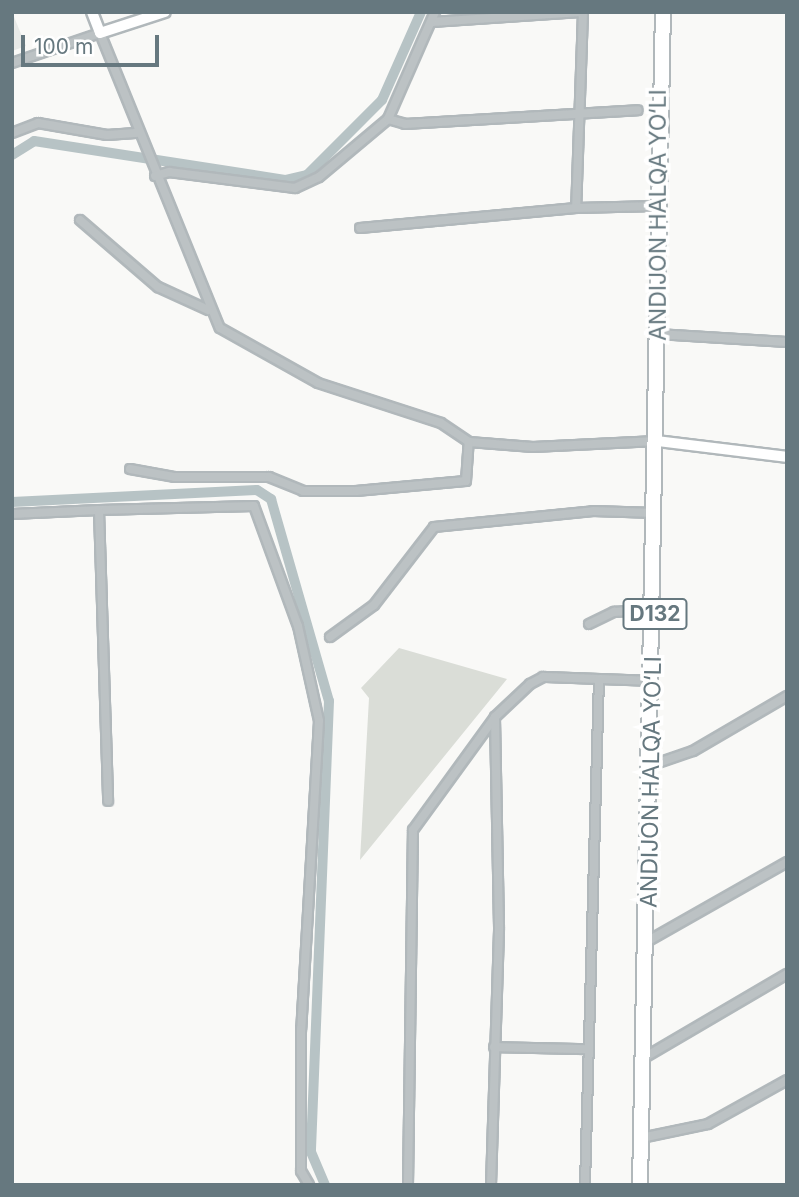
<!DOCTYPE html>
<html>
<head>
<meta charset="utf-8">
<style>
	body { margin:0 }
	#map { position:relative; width:799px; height:1197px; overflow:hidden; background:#f9f9f7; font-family:Inter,sans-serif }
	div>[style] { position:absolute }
	.built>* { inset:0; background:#e7e9e7 }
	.green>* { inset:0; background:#daddd7 }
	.canal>* { height:10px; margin:-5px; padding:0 5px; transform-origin:5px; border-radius:5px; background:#b7c3c5 }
	.roads { filter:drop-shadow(2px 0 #b1b8bb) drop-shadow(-2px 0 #b1b8bb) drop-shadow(0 2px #b1b8bb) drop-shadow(0 -2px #b1b8bb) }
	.street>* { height:8px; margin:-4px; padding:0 4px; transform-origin:4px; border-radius:4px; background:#bcc2c4 }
	.secondary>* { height:10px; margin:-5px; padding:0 5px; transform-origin:5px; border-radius:5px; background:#fff }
	.highway>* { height:14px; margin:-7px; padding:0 7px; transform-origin:7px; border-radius:7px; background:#fff }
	span { translate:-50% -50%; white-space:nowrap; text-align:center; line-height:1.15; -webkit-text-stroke:7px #fff; paint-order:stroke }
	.shield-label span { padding:2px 5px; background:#fff; border:2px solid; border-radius:5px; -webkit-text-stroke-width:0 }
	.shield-label { font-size:21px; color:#66787f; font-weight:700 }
	.street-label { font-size:23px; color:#66787f }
	.frame { position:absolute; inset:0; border:14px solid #66787f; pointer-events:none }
	.scale { position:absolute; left:21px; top:35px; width:138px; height:32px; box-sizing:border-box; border:4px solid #66787f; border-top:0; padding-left:9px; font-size:21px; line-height:24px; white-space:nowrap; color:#66787f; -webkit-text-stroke:5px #fff; paint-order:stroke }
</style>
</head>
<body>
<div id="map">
	<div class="built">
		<div style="clip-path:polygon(12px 12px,26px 46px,12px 51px)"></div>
	</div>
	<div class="green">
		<div style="clip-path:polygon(399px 648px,507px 679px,360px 860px,369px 698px,361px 688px)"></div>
	</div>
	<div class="canal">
		<div style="left:12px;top:155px;width:26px;rotate:-32deg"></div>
		<div style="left:34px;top:141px;width:254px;rotate:8.8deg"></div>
		<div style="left:285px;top:180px;width:23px;rotate:-13deg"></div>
		<div style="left:307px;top:175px;width:106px;rotate:-45deg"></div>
		<div style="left:382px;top:100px;width:96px;rotate:-66.1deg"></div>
		<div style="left:12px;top:502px;width:245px;rotate:-2.8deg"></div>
		<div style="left:257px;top:490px;width:17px;rotate:33deg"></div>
		<div style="left:271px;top:499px;width:210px;rotate:74deg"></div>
		<div style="left:329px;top:701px;width:451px;rotate:92.3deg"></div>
		<div style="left:311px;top:1152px;width:36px;rotate:67deg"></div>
	</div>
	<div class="roads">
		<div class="street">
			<div style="left:583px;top:12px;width:196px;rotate:92deg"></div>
			<div style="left:576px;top:208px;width:81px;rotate:-1.4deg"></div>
			<div style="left:432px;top:22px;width:149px;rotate:-3.8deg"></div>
			<div style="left:12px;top:63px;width:93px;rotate:-18.8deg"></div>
			<div style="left:100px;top:33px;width:318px;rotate:67.9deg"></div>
			<div style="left:220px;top:328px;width:112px;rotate:29.3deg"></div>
			<div style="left:318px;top:383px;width:129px;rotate:18deg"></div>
			<div style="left:441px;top:423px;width:34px;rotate:34deg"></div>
			<div style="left:469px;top:442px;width:64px;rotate:4.5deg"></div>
			<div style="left:533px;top:447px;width:124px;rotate:-2.8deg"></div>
			<div style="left:388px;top:119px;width:18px;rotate:16deg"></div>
			<div style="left:405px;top:124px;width:233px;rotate:-3.4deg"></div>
			<div style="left:12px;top:133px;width:28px;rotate:-21deg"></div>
			<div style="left:38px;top:123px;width:70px;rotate:9.9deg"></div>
			<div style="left:107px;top:135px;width:32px;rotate:-4deg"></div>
			<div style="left:155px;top:176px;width:15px;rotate:-16deg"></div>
			<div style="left:169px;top:172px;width:127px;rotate:7.2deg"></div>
			<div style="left:295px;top:188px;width:26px;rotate:-25deg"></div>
			<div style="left:319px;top:177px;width:90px;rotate:-40deg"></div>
			<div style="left:388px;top:119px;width:117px;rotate:-66.3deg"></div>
			<div style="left:80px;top:220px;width:103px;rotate:40.7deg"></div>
			<div style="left:158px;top:287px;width:55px;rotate:24.7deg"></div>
			<div style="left:360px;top:228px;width:217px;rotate:-5.3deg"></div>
			<div style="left:657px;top:334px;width:130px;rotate:3.5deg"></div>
			<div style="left:130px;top:469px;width:46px;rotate:10.1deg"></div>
			<div style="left:175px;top:477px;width:94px"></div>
			<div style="left:269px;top:477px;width:37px;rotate:22deg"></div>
			<div style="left:303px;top:491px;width:53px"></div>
			<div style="left:356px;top:491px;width:110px;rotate:-5.2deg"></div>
			<div style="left:466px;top:481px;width:39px;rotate:-86deg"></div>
			<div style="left:99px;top:510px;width:155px;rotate:-1.5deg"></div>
			<div style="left:254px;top:506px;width:128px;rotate:69.9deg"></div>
			<div style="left:298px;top:626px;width:97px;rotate:77.5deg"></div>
			<div style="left:319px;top:721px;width:309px;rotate:93.3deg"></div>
			<div style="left:301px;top:1029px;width:142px;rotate:90deg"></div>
			<div style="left:301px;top:1171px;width:16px;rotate:60deg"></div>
			<div style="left:12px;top:514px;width:87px;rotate:-2.6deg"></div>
			<div style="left:99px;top:510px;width:291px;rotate:88.2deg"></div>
			<div style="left:589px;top:624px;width:28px;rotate:-26deg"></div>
			<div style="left:614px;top:612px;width:41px;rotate:-4.2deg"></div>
			<div style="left:330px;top:637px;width:54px;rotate:-36deg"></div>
			<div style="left:374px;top:605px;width:98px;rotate:-52.4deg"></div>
			<div style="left:434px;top:527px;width:160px;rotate:-5.7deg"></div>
			<div style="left:593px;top:511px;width:63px;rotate:1.8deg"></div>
			<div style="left:652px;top:765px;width:43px;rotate:-18.9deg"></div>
			<div style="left:693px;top:751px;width:109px;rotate:-30.3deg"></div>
			<div style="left:648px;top:941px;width:160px;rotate:-29.6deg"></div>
			<div style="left:494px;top:1047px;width:91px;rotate:1.3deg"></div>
			<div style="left:642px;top:1059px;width:168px;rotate:-30.4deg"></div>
			<div style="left:641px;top:1138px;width:68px;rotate:-11.8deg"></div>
			<div style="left:708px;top:1124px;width:90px;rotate:-29.1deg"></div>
			<div style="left:408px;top:1185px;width:355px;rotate:-89.2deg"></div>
			<div style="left:413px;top:830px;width:140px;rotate:-54deg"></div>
			<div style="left:495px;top:717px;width:48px;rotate:-43.3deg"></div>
			<div style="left:530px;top:684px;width:15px;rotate:-28deg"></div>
			<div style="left:543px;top:677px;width:107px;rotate:2.1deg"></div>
			<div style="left:491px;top:1185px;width:258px;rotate:-88.2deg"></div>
			<div style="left:499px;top:927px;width:210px;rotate:-91.1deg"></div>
			<div style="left:585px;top:1185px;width:506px;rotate:-88.42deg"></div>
		</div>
		<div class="secondary">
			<div style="left:92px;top:12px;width:22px;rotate:69deg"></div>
			<div style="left:100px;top:33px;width:68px;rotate:-17.9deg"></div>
			<div style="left:657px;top:441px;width:131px;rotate:7deg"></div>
		</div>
		<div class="highway">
			<div style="left:640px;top:1185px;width:1173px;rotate:-88.88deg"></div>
		</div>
	</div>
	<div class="shield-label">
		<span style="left:655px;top:614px">D132</span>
	</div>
	<div class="street-label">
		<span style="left:658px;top:215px;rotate:-90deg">ANDIJON HALQA YO‘LI</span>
		<span style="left:651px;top:782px;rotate:-89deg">ANDIJON HALQA YO‘LI</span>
	</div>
	<div class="frame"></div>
	<div class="scale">100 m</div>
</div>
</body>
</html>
